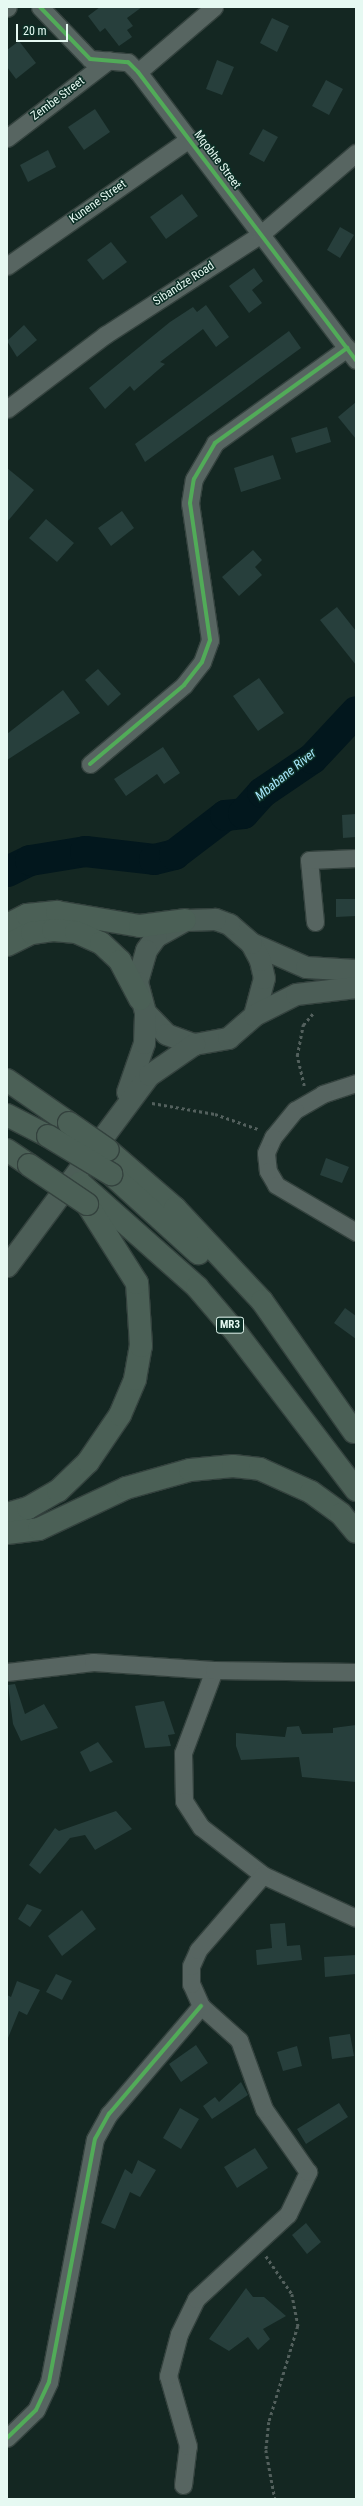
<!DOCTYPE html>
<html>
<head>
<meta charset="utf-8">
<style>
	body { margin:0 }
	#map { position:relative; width:363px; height:2506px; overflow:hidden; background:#142722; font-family:"Roboto Condensed",sans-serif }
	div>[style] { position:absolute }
	.river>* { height:31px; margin:-15.5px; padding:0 15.5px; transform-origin:15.5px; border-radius:15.5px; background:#02171d }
	.building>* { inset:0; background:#273f3c }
	.path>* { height:2.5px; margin-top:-1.25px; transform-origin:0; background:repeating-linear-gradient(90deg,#53605d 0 3px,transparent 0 6px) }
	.roads { filter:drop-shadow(1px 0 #34423e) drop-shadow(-1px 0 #34423e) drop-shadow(0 1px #34423e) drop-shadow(0 -1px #34423e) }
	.minor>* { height:17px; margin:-8.5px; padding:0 8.5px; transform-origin:8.5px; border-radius:8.5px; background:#576561 }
	.major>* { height:21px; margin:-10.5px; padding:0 10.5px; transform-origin:10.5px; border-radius:10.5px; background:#4c5e57 }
	.highway>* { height:22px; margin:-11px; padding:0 11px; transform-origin:11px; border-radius:11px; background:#4b6056 }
	.bridges { filter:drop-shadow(1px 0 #34423e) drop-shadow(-1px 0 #34423e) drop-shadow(0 1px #34423e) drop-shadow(0 -1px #34423e) }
	.highway-bridge>* { height:22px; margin:-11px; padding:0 11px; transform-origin:11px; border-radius:11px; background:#4b6056 }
	.cycleway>* { height:4px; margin:-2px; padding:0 2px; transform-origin:2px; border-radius:2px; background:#51ab58 }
	span { translate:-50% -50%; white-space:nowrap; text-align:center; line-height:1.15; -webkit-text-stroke:3px #0c2f26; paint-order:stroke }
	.shield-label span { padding:1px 3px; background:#0c2f26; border:1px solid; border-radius:3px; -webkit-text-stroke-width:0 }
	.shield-label { font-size:11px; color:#e6f9f2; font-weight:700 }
	.street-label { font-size:12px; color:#e6f9f2 }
	.water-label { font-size:13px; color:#a6e6fa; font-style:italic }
	.frame { position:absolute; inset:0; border:8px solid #e6f9f2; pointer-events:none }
	.scale { position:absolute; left:16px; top:24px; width:52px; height:18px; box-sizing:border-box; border:2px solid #e6f9f2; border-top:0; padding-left:5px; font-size:12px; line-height:14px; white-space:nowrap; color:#e6f9f2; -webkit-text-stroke:3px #0c2f26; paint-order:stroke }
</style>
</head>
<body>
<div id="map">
	<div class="river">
		<div style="left:7px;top:871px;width:25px;rotate:-26deg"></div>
		<div style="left:30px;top:860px;width:56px;rotate:-9.3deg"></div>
		<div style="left:85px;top:851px;width:69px;rotate:6.6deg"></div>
		<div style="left:154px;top:859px;width:21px;rotate:-14deg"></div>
		<div style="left:174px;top:854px;width:64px;rotate:-37.4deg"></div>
		<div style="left:225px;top:815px;width:18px;rotate:-6deg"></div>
		<div style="left:243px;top:813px;width:28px;rotate:-48deg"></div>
		<div style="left:262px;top:792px;width:60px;rotate:-34.2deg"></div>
		<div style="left:312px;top:758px;width:64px;rotate:-46.9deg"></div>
	</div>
	<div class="building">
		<div style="clip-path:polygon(100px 7px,142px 7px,127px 18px,133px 26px,127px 30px,132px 37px,119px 46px,105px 28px,100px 32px,88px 16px)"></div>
		<div style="clip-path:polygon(272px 18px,289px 26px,277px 52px,260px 43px)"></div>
		<div style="clip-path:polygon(19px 41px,36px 63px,16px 79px,7px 67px,7px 50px)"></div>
		<div style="clip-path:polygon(217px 60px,234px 67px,222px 95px,206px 89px)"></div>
		<div style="clip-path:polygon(326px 80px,343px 89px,329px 115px,312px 106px)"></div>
		<div style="clip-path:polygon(95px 109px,110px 132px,84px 150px,68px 127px)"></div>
		<div style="clip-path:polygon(263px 129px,278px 137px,264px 162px,249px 154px)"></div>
		<div style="clip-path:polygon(48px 150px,56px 167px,28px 182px,20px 165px)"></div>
		<div style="clip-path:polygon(182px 194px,198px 216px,166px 239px,150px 217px)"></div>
		<div style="clip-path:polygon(340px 227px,354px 235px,340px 258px,327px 250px)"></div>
		<div style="clip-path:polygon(111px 242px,127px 262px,103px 280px,87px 260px)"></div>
		<div style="clip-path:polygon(254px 268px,263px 281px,252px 290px,262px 303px,249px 313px,229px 286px)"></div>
		<div style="clip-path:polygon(206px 305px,229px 337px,216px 347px,203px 329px,160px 362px,165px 364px,134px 391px,130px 386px,105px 409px,89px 388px,170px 322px,193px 307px,197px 312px)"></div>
		<div style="clip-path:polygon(24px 325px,37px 340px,17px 357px,7px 341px)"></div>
		<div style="clip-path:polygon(289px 331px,301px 348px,145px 462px,135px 444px)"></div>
		<div style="clip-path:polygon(356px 402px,356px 439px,338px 417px)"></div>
		<div style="clip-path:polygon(327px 427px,331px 442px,296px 453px,291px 438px)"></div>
		<div style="clip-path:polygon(273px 455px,281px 479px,241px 492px,234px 468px)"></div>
		<div style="clip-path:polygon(7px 468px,34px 490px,7px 522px)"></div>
		<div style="clip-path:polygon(122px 511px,134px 528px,111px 546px,98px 528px)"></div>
		<div style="clip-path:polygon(46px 519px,74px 543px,57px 562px,29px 538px)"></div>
		<div style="clip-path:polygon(253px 550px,262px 560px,255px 567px,262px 575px,239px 596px,222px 577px)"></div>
		<div style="clip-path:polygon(337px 607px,356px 631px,356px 665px,320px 620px)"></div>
		<div style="clip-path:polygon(98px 669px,121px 694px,108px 706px,85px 680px)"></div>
		<div style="clip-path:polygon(259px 678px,284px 713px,258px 731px,233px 696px)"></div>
		<div style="clip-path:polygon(63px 690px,80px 713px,7px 760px,7px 734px)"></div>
		<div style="clip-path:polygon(163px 747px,180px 773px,164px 784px,157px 774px,126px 796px,114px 779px)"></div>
		<div style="clip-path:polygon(356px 814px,356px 837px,343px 838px,342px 815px)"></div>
		<div style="clip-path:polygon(336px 899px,356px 899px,356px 916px,336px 917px)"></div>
		<div style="clip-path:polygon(326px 1158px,349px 1167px,342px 1183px,320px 1175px)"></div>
		<div style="clip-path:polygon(345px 1308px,356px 1316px,356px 1339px,334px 1323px)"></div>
		<div style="clip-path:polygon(15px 1684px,25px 1714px,44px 1704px,58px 1728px,21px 1741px,13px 1724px,8px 1685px)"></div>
		<div style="clip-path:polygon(164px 1701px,175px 1734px,168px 1735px,171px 1746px,145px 1748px,135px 1706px)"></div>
		<div style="clip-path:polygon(356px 1725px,356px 1782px,302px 1777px,299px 1757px,241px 1760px,236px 1746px,236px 1733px,285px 1737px,287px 1727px,299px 1726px,302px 1734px,333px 1733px,333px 1728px)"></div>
		<div style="clip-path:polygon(98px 1742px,113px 1762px,90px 1772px,80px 1752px)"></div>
		<div style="clip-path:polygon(116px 1811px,132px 1829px,95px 1850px,85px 1835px,70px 1838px,40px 1874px,29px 1865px,55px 1828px,59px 1831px)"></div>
		<div style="clip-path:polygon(27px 1904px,42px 1910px,30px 1927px,18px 1919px)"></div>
		<div style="clip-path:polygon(82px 1910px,96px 1929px,62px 1956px,48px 1936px)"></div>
		<div style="clip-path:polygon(285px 1923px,287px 1946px,300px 1945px,302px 1960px,257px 1965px,256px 1950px,272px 1948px,270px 1924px)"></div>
		<div style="clip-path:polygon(356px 1955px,356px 1974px,325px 1977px,324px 1957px)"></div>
		<div style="clip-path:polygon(56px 1974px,72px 1981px,62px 2000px,46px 1992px)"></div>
		<div style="clip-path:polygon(17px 1981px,40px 1990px,27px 2015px,19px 2011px,8px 2038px,7px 1995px,11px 1997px)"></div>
		<div style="clip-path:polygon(350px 2034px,354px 2056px,332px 2059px,329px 2037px)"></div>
		<div style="clip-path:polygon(196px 2045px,208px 2063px,181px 2082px,169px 2064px)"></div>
		<div style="clip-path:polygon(297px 2046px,302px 2066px,283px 2071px,277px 2052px)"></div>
		<div style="clip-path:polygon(241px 2082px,248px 2095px,212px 2119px,203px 2106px,215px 2097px,219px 2102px)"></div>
		<div style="clip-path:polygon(339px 2103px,348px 2117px,306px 2144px,297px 2129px)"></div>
		<div style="clip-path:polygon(180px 2108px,199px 2119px,181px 2149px,163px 2138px)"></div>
		<div style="clip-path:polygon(255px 2148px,268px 2168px,237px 2188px,224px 2167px)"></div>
		<div style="clip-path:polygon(138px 2160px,156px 2170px,140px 2197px,130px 2192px,115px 2229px,101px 2223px,125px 2169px,132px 2174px)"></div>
		<div style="clip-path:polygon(306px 2223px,321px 2242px,307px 2254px,292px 2235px)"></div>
		<div style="clip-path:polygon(246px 2288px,253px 2297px,264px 2297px,286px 2316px,263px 2329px,270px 2339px,258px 2350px,248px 2337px,229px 2351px,209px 2339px)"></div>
	</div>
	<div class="path">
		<div style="left:304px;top:1086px;width:31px;rotate:-103deg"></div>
		<div style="left:297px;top:1056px;width:32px;rotate:-79deg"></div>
		<div style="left:303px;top:1025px;width:18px;rotate:-49deg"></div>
		<div style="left:152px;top:1103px;width:64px;rotate:9.9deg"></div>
		<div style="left:215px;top:1114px;width:46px;rotate:19.2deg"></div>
		<div style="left:266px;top:2256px;width:46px;rotate:55.6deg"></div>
		<div style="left:292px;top:2294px;width:33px;rotate:79deg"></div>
		<div style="left:298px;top:2326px;width:100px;rotate:106.8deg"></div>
		<div style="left:269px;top:2422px;width:28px;rotate:96deg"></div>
		<div style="left:266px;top:2450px;width:50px;rotate:79.6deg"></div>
	</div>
	<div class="roads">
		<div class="minor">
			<div style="left:40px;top:7px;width:72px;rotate:46.1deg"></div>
			<div style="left:90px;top:59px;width:38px;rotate:5deg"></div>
			<div style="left:128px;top:62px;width:14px;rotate:45deg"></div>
			<div style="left:138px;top:72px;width:361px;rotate:52.9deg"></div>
			<div style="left:7px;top:8px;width:1px;rotate:-45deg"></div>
			<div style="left:138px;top:72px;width:100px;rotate:-40.5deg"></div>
			<div style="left:7px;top:138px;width:128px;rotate:-37.4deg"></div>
			<div style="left:7px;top:266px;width:222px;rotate:-34.9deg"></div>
			<div style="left:7px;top:409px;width:123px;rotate:-37.1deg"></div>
			<div style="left:105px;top:335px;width:186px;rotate:-32.9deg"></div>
			<div style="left:261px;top:234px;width:125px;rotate:-40.5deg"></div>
			<div style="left:90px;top:764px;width:123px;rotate:-40deg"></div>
			<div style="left:184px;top:685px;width:29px;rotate:-52deg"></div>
			<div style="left:202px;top:662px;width:23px;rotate:-70deg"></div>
			<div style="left:210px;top:640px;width:138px;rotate:-98.3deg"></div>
			<div style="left:190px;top:503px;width:24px;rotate:-81deg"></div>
			<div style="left:194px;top:479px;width:42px;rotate:-59.7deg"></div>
			<div style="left:215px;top:443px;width:163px;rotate:-35.7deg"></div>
			<div style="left:315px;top:922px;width:62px;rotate:-95.5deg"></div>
			<div style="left:309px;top:860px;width:47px;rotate:-2.4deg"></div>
			<div style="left:356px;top:1083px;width:35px;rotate:162deg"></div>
			<div style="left:323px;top:1094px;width:32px;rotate:150deg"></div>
			<div style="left:295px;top:1110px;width:35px;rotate:129deg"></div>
			<div style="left:273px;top:1137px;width:17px;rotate:114deg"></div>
			<div style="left:266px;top:1153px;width:18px;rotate:84deg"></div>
			<div style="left:268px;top:1171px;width:16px;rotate:60deg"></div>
			<div style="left:276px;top:1185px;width:93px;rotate:30.4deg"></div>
			<div style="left:214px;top:1670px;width:89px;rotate:110.5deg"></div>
			<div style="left:183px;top:1753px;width:48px;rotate:88.8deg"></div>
			<div style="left:184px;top:1801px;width:31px;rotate:57deg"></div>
			<div style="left:201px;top:1827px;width:78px;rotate:37.7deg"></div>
			<div style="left:263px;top:1875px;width:102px;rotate:24.8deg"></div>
			<div style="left:7px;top:1672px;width:87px;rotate:-6.6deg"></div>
			<div style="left:93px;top:1662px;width:121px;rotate:3.8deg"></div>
			<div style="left:214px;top:1670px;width:142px;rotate:0.8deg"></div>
			<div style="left:7px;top:2438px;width:40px;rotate:-44deg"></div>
			<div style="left:36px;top:2410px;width:31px;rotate:-65deg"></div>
			<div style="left:49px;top:2382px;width:247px;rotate:-79.3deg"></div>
			<div style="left:95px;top:2139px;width:29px;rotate:-61deg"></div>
			<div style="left:109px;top:2114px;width:142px;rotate:-49.6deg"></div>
			<div style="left:183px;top:2485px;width:39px;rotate:-83deg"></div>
			<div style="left:188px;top:2446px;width:73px;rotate:-105.9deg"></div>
			<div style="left:168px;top:2376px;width:43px;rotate:-75.3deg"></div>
			<div style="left:179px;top:2334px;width:39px;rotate:-64deg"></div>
			<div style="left:196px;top:2299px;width:125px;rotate:-42.7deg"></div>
			<div style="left:288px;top:2214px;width:47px;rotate:-64.5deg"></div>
			<div style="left:308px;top:2172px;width:77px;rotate:-124.9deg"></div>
			<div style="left:264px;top:2109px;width:73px;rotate:-109.9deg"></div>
			<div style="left:239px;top:2040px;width:51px;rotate:-138.2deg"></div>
			<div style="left:201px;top:2006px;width:24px;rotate:-114deg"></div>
			<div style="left:191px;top:1984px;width:18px;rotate:-90deg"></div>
			<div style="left:191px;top:1966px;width:17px;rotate:-66deg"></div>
			<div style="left:198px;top:1950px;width:99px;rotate:-49.1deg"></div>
		</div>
		<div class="major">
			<div style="left:251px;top:943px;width:60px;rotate:23.6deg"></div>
			<div style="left:306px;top:967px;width:50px;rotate:3.4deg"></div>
			<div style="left:254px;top:1015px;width:38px;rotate:-75deg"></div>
			<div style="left:264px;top:978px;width:18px;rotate:-103deg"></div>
			<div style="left:260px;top:960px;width:19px;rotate:-118deg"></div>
			<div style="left:251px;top:943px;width:29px;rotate:-139deg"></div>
			<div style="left:229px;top:924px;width:15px;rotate:-160deg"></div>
			<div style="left:215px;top:919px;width:30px;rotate:178deg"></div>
			<div style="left:185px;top:920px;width:33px;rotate:151deg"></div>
			<div style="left:156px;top:936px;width:17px;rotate:126deg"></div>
			<div style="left:146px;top:950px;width:33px;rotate:106deg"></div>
			<div style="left:137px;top:982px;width:31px;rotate:75deg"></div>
			<div style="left:145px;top:1012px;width:30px;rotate:46deg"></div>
			<div style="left:166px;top:1034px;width:30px;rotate:20deg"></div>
			<div style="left:194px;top:1044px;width:35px;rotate:-10deg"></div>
			<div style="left:228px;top:1038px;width:35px;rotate:-41deg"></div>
			<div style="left:254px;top:1015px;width:47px;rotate:-26.6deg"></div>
			<div style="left:296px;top:994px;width:60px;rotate:-6.7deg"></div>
			<div style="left:127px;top:1092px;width:52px;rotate:-70.9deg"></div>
			<div style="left:144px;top:1043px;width:31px;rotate:-88deg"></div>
			<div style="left:7px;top:1266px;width:238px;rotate:-53.4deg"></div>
			<div style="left:149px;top:1075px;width:55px;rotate:-34.6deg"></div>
		</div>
		<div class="highway">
			<div style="left:7px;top:925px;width:22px;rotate:-27deg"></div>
			<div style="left:27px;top:915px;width:30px;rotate:-6deg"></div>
			<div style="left:57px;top:912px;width:84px;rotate:9.6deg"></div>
			<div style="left:140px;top:926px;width:45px;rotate:-7.6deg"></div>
			<div style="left:7px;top:945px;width:28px;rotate:-26deg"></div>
			<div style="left:32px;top:933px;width:21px;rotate:-8deg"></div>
			<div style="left:53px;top:930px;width:23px;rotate:5deg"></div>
			<div style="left:76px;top:932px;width:27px;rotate:24deg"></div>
			<div style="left:101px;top:943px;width:26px;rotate:43deg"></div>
			<div style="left:120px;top:961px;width:43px;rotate:62.2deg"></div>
			<div style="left:7px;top:1080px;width:75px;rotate:34.7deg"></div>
			<div style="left:7px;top:1115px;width:46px;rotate:27.1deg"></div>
			<div style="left:7px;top:1150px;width:27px;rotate:34deg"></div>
			<div style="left:108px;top:1150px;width:89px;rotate:40.9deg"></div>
			<div style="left:175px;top:1208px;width:127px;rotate:46.9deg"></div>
			<div style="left:262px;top:1301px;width:160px;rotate:54.9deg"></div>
			<div style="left:111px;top:1174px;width:118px;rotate:42.2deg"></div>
			<div style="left:80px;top:1183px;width:157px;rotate:41.6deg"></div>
			<div style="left:197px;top:1287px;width:63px;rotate:49.5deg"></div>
			<div style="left:238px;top:1335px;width:195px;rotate:52.7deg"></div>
			<div style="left:7px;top:1514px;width:22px;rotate:-16deg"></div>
			<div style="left:28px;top:1508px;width:34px;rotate:-30deg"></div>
			<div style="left:58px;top:1491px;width:42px;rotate:-44deg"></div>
			<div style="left:88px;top:1462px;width:57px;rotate:-55.8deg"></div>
			<div style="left:120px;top:1415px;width:39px;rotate:-67deg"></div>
			<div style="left:135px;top:1379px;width:34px;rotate:-80deg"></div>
			<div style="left:141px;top:1346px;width:63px;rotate:-93.6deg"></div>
			<div style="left:137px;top:1283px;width:93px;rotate:-122.3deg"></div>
			<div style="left:7px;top:1533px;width:32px;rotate:-7deg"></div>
			<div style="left:39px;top:1529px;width:96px;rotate:-25.2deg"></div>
			<div style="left:126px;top:1488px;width:66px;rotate:-15.7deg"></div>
			<div style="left:190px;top:1470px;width:43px;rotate:-5.3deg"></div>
			<div style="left:233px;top:1466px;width:27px;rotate:6deg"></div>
			<div style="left:260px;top:1469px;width:56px;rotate:24.3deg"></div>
			<div style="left:311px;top:1492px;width:37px;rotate:36deg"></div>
			<div style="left:341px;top:1514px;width:23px;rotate:50deg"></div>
		</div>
	</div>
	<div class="bridges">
		<div class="highway-bridge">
			<div style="left:69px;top:1123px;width:47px;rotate:34.7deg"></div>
			<div style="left:48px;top:1136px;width:74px;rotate:31.1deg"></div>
			<div style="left:29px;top:1165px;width:70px;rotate:33.9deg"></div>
		</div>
	</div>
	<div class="cycleway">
		<div style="left:40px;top:7px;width:72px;rotate:46.1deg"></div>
		<div style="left:90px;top:59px;width:38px;rotate:5deg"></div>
		<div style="left:128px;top:62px;width:14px;rotate:45deg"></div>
		<div style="left:138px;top:72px;width:361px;rotate:52.9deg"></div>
		<div style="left:90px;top:764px;width:123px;rotate:-40deg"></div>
		<div style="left:184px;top:685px;width:29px;rotate:-52deg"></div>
		<div style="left:202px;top:662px;width:23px;rotate:-70deg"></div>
		<div style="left:210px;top:640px;width:138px;rotate:-98.3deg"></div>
		<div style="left:190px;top:503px;width:24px;rotate:-81deg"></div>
		<div style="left:194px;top:479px;width:42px;rotate:-59.7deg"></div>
		<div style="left:215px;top:443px;width:163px;rotate:-35.7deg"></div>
		<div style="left:7px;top:2438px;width:40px;rotate:-44deg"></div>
		<div style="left:36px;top:2410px;width:31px;rotate:-65deg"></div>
		<div style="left:49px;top:2382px;width:247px;rotate:-79.3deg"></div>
		<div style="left:95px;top:2139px;width:29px;rotate:-61deg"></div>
		<div style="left:109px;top:2114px;width:142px;rotate:-49.6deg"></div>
	</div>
	<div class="shield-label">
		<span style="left:230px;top:1325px">MR3</span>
	</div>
	<div class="street-label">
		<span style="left:58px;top:99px;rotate:-37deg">Zembe Street</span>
		<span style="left:217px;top:160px;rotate:53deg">Mqobhe Street</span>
		<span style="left:98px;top:202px;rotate:-35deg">Kunene Street</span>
		<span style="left:184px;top:284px;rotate:-33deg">Sibandze Road</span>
	</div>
	<div class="water-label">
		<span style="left:286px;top:775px;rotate:-39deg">Mbabane River</span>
	</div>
	<div class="frame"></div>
	<div class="scale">20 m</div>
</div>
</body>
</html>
